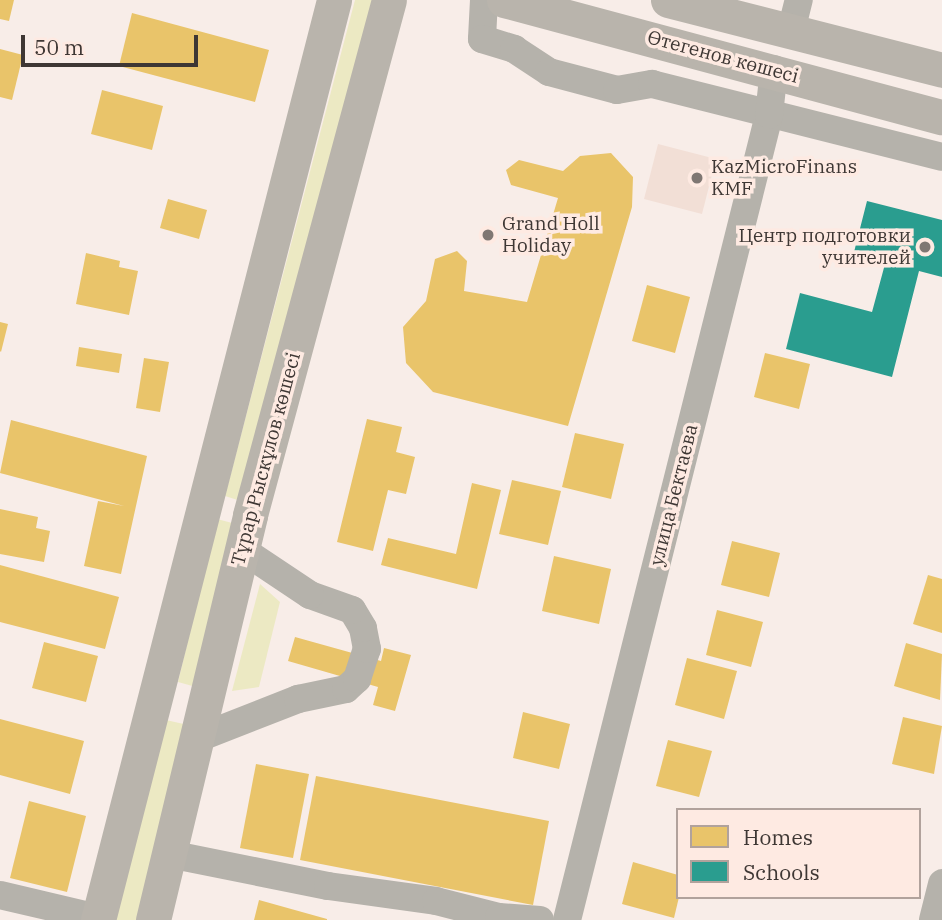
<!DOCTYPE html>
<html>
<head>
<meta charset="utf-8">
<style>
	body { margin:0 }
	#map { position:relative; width:942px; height:920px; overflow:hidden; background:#f8ede8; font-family:"IBM Plex Serif",serif }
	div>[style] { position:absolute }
	.built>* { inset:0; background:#f2dfd6 }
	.green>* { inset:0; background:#ece9c3 }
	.homes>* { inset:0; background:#e9c46a }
	.schools>* { inset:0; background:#2a9d8f }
	.minor>* { height:28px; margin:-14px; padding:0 14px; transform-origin:14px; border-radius:14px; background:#b5b2ab }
	.major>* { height:35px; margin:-17.5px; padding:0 17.5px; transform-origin:17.5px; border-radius:17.5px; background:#b9b4ac }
	.dots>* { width:19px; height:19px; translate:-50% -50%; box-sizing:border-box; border:4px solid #feeae2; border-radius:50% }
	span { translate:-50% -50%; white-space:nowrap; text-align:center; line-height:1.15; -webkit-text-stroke:7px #feeae2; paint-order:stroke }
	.street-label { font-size:19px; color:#3e3734 }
	.poi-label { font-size:19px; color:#3e3734 }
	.left { translate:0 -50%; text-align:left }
	.right { translate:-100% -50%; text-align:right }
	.legend { position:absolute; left:676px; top:808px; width:245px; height:91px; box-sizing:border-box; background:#feeae2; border:2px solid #b1a29c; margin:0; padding:9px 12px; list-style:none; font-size:21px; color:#3e3734 }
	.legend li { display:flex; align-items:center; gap:14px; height:35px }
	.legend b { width:35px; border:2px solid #b1a29c }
	.scale { position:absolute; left:21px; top:35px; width:177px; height:32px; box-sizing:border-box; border:4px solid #3e3734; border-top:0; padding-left:9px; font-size:21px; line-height:24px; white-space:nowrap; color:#3e3734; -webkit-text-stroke:5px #feeae2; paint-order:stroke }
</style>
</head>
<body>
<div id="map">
	<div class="built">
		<div style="clip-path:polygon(658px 144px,716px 159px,702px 214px,644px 199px)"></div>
	</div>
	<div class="green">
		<div style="clip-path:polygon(355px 0,377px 0,244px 502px,225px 496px)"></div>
		<div style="clip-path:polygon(217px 519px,236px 524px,196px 687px,178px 682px)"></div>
		<div style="clip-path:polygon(260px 584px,280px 602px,259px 687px,232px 691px)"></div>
		<div style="clip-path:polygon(166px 720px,188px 725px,138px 920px,115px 920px)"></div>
	</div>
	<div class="homes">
		<div style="clip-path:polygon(0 0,14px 0,9px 21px,0 19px)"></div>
		<div style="clip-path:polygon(132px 13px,269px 50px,255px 102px,119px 66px)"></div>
		<div style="clip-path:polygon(0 49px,23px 55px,12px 100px,0 97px)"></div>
		<div style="clip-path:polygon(102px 90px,163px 106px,152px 150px,91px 134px)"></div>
		<div style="clip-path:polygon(611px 153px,633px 177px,632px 207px,568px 426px,433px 392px,406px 363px,403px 327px,426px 301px,435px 259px,457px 251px,467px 261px,464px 291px,527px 302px,558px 198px,511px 185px,506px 170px,519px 160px,563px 171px,580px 156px)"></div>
		<div style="clip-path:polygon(168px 199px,207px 210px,199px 239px,160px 228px)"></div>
		<div style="clip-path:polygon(86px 253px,120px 261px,119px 267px,138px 271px,129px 315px,76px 304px)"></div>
		<div style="clip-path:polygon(647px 285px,690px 297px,675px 353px,632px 341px)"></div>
		<div style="clip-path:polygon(0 322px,8px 324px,1px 352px,0 351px)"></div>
		<div style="clip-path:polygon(79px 347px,122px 354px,119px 373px,76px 366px)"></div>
		<div style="clip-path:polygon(765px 353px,810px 364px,799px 409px,754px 397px)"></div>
		<div style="clip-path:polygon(144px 358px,169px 362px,160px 412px,136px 408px)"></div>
		<div style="clip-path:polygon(367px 419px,402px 427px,396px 452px,415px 457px,406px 494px,388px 490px,373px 551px,337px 542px)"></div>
		<div style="clip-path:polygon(11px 420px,147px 456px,121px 574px,84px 566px,98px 501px,124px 506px,0 473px)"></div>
		<div style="clip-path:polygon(575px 433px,624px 444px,611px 499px,562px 487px)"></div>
		<div style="clip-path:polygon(512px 480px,561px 491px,548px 545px,499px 534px)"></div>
		<div style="clip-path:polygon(472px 483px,501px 490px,477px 589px,381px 565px,388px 538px,456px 554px)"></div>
		<div style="clip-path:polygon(0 509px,38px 517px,36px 528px,50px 531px,44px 562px,0 554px)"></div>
		<div style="clip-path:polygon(732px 541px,780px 553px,769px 597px,721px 585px)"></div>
		<div style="clip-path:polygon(554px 556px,611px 569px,599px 624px,542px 611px)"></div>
		<div style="clip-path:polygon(0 565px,119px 597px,105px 649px,0 622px)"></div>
		<div style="clip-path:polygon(928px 575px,942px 579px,942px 633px,913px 624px)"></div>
		<div style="clip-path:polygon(717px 610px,763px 622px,751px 667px,706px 655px)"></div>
		<div style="clip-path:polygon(295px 637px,381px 661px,384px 648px,411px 655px,395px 711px,373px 705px,378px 687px,288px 661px)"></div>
		<div style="clip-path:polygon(44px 642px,98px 656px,86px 702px,32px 688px)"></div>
		<div style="clip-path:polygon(906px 643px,942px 654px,940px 700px,894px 686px)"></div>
		<div style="clip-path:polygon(687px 658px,737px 671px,724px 719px,675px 705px)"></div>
		<div style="clip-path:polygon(523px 712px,570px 724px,559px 769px,513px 758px)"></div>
		<div style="clip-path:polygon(903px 717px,942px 726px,934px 774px,892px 764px)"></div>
		<div style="clip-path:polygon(0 719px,84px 741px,70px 794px,0 775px)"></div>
		<div style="clip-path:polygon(668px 740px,712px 751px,699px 797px,656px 786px)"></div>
		<div style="clip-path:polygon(256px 764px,309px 774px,293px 858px,240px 848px)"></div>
		<div style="clip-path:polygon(316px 776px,549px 821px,533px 905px,300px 860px)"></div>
		<div style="clip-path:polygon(29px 801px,86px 816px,67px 892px,10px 878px)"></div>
		<div style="clip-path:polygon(633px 862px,678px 875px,679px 897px,674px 918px,622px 904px)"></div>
		<div style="clip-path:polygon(259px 900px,327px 919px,327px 920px,254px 920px)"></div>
	</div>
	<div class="schools">
		<div style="clip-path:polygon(867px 201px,942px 220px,942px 277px,919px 271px,892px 377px,786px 349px,800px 293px,872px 312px,885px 264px,853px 256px)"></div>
	</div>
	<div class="minor">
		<div style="left:484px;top:0;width:39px;rotate:93deg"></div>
		<div style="left:482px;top:39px;width:34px;rotate:17deg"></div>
		<div style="left:514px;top:49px;width:42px;rotate:33.3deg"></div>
		<div style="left:549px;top:72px;width:70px;rotate:14.8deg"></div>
		<div style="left:617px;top:90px;width:36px;rotate:-10deg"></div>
		<div style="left:652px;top:84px;width:299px;rotate:14.1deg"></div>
		<div style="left:791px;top:31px;width:32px;rotate:-76deg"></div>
		<div style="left:196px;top:739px;width:110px;rotate:-21.4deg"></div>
		<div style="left:298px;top:699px;width:49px;rotate:-11.8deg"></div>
		<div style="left:346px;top:689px;width:15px;rotate:-42deg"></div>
		<div style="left:357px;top:679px;width:32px;rotate:-72deg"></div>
		<div style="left:367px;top:649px;width:21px;rotate:-101deg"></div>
		<div style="left:363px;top:628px;width:21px;rotate:-121deg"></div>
		<div style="left:352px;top:610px;width:45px;rotate:-160.3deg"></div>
		<div style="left:310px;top:595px;width:83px;rotate:-146.3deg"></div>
		<div style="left:169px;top:854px;width:162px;rotate:11.4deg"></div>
		<div style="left:328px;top:886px;width:109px;rotate:7.9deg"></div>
		<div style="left:436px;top:901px;width:65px;rotate:14.3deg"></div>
		<div style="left:499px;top:917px;width:41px;rotate:4.2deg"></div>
		<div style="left:0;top:895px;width:101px;rotate:13.2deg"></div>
		<div style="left:567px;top:920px;width:830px;rotate:-75.91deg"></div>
		<div style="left:769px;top:115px;width:46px;rotate:-83.8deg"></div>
		<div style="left:933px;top:920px;width:38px;rotate:-76deg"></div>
	</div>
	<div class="major">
		<div style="left:504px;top:0;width:453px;rotate:15deg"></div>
		<div style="left:668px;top:0;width:283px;rotate:14.3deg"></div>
		<div style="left:98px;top:920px;width:950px;rotate:-75.61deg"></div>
		<div style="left:153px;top:920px;width:416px;rotate:-76.5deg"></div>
		<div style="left:250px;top:515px;width:533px;rotate:-74.9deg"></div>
	</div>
	<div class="dots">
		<div style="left:697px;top:178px;background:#7f7773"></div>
		<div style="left:488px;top:235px;background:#7f7773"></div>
		<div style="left:925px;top:247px;background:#7f7773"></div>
	</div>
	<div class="street-label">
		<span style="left:723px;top:57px;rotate:15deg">Өтегенов көшесі</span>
		<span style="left:266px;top:459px;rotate:-75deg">Тұрар Рыскұлов көшесі</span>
		<span style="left:674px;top:495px;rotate:-76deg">улица Бектаева</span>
	</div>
	<div class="poi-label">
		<span class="left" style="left:711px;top:178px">KazMicroFinans<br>KMF</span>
		<span class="left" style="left:502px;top:235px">Grand Holl<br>Holiday</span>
		<span class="right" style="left:911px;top:247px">Центр подготовки<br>учителей</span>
	</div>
	<ul class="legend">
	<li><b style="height:19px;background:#e9c46a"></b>Homes</li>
	<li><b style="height:19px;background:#2a9d8f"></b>Schools</li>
	</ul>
	<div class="scale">50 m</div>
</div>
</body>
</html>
